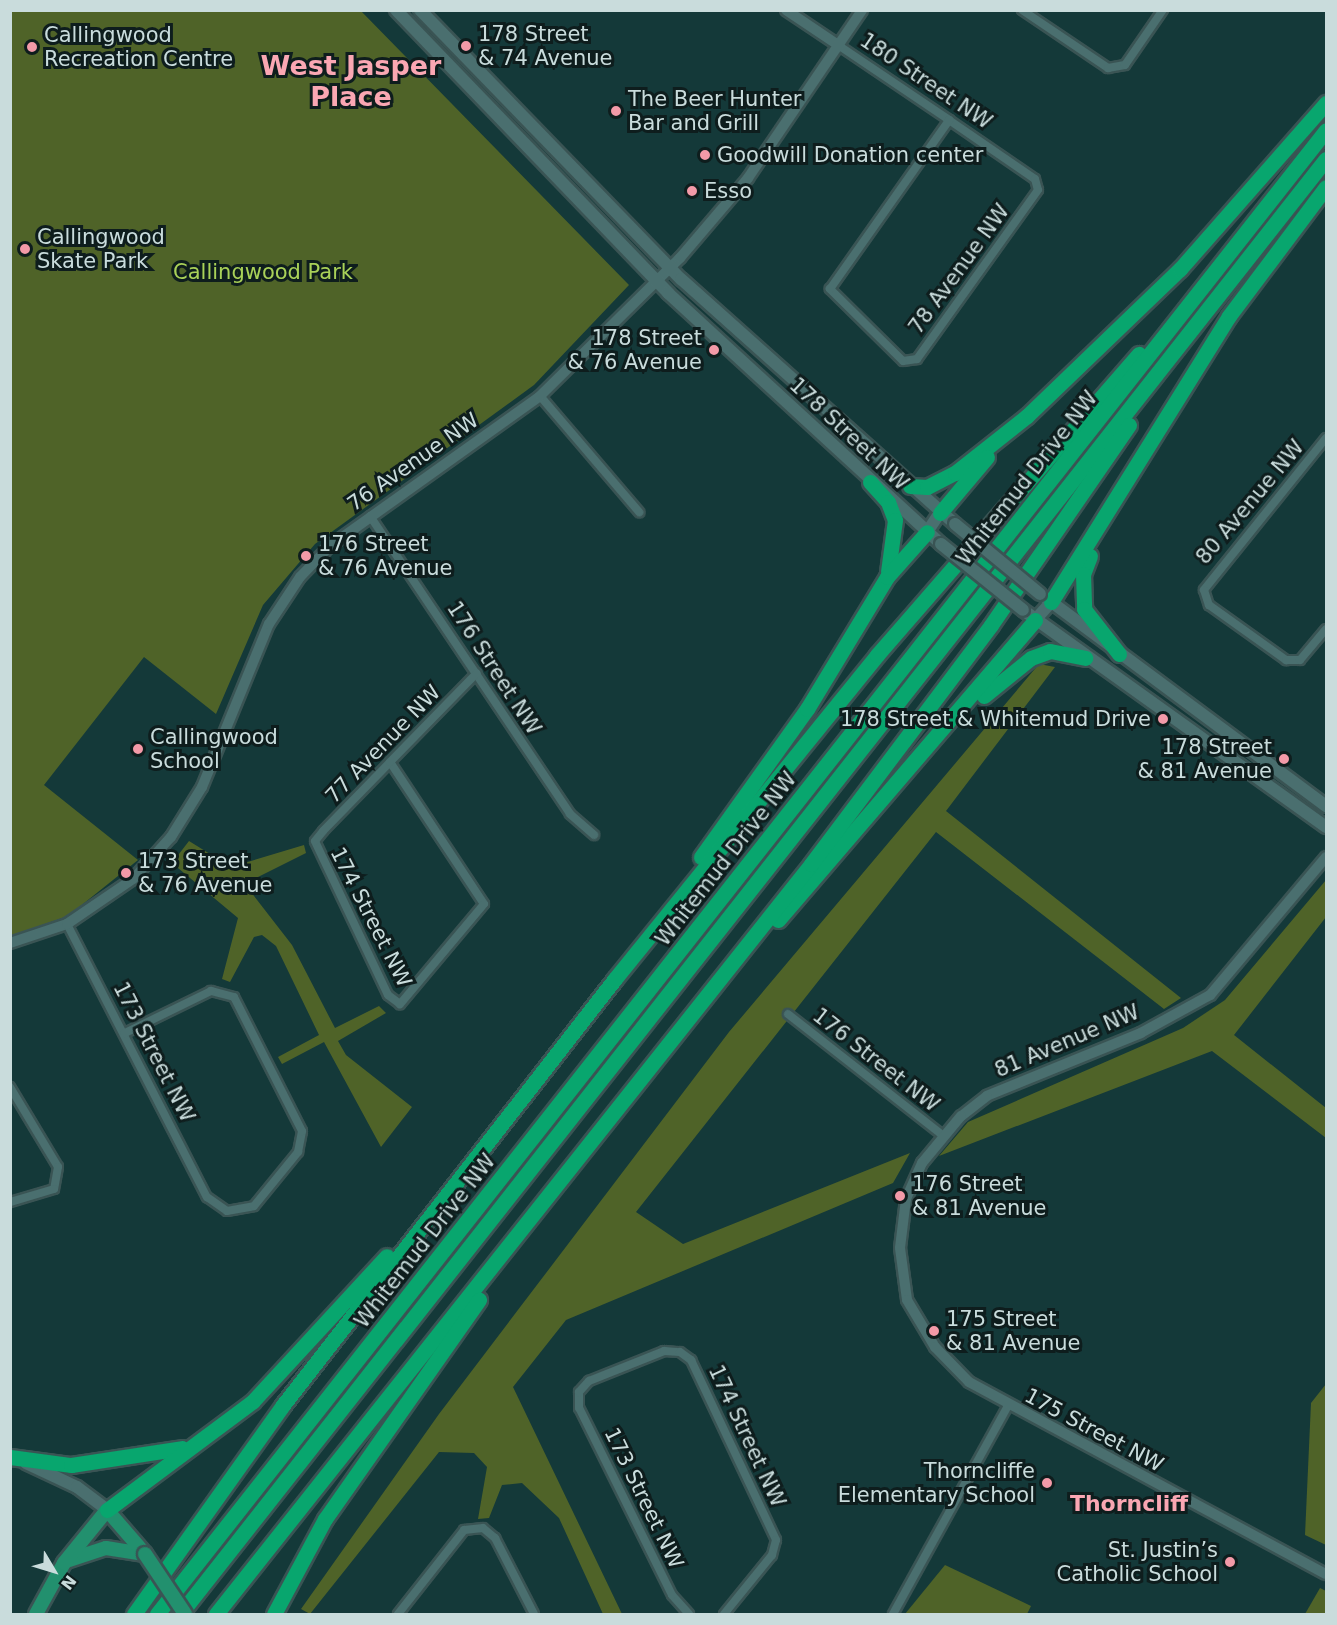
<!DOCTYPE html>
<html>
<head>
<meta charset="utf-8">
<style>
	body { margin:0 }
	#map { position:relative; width:1337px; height:1625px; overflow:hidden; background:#143939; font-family:"DejaVu Sans",sans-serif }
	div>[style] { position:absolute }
	.green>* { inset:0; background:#4f6328 }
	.roads { filter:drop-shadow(2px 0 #3a5454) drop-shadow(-2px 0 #3a5454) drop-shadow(0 2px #3a5454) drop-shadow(0 -2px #3a5454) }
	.minor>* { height:8px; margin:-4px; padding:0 4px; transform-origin:4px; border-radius:4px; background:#4a6f6f }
	.tertiary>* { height:10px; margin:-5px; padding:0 5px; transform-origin:5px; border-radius:5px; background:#4a6f6f }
	.secondary>* { height:12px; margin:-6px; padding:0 6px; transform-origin:6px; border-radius:6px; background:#4a6f6f }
	.primary>* { height:14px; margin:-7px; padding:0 7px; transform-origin:7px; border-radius:7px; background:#22906e }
	.motorway>* { height:15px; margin:-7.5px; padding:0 7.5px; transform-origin:7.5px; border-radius:7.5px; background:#08a66e }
	.bridges { filter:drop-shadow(2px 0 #3a5454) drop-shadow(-2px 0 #3a5454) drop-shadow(0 2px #3a5454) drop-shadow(0 -2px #3a5454) }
	.secondary-bridge>* { height:12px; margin:-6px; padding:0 6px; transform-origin:6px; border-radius:6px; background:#4a6f6f }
	.primary-bridge>* { height:14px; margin:-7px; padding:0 7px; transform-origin:7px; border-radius:7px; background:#22906e }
	.dots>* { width:16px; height:16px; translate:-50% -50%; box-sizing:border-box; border:3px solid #0e1d1d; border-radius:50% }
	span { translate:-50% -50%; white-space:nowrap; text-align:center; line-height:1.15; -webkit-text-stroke:6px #0e1d1d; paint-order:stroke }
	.poi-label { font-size:21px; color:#c9dcdc }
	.left { translate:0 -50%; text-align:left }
	.right { translate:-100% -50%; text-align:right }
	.street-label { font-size:21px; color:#c9dcdc }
	.park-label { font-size:21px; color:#a9d158 }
	.neighbourhood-label { font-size:22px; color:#faa7b3; font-weight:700 }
	.district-label { font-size:27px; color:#faa7b3; font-weight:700 }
	.frame { position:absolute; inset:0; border:12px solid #c9dcdc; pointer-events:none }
	.north { position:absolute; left:24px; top:1541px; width:60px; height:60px; -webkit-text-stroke:4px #0e1d1d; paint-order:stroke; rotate:128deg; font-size:16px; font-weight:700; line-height:24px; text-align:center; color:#c9dcdc }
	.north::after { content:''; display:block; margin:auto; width:21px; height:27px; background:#c9dcdc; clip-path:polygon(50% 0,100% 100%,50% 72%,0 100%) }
</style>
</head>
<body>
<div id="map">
	<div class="green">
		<div style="clip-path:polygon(10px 11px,361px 11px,629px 285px,534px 385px,315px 544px,263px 605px,216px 714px,144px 657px,44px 785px,138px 860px,68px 916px,11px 936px)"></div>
		<div style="clip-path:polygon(1039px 664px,1055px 667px,946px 811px,1181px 998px,1164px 1009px,936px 832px,636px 1212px,683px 1244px,910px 1153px,893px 1183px,566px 1320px,513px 1387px,622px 1614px,603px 1614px,559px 1518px,522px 1483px,502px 1485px,489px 1518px,478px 1519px,487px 1467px,474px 1453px,439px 1452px,310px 1614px,301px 1609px,439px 1414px,729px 1032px)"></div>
		<div style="clip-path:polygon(189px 841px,231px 867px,304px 845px,306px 853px,248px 882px,247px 887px,292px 945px,335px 1028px,379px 1006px,386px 1013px,338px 1041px,346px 1055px,412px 1107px,381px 1147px,324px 1042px,282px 1064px,278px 1057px,319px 1035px,276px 946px,262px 935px,254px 937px,230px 982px,222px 979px,238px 918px,172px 863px)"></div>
		<div style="clip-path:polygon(1326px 880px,1326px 917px,1234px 1035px,1326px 1108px,1326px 1138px,1212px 1051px,939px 1156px,968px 1122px,1183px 1028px,1225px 1000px)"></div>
		<div style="clip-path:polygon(1326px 1384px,1326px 1545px,1305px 1535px,1311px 1403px)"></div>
		<div style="clip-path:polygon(945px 1565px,1031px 1606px,1027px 1614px,905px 1614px)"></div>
		<div style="clip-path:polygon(1320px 1588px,1326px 1591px,1326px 1614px,1305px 1614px)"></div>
	</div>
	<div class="roads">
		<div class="minor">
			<div style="left:1022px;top:10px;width:104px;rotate:34deg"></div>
			<div style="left:1108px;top:68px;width:17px;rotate:-10deg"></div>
			<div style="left:1125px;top:65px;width:67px;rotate:-55.4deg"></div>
			<div style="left:838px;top:45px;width:134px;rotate:34deg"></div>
			<div style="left:949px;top:120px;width:104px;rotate:34.5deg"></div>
			<div style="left:1035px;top:179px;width:11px;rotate:75deg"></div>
			<div style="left:1038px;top:190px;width:208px;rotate:125.6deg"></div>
			<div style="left:917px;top:359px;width:14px;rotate:172deg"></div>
			<div style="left:903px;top:361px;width:103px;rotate:-135.4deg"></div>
			<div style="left:830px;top:289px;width:207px;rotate:-54.8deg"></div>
			<div style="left:540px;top:396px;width:153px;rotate:49.5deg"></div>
			<div style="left:1326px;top:438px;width:195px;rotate:128.8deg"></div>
			<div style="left:1204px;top:590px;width:16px;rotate:72deg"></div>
			<div style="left:1209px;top:605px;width:95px;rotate:35.5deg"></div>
			<div style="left:1286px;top:660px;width:14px"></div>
			<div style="left:1300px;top:660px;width:40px;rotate:-50deg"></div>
			<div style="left:370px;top:516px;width:359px;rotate:56.1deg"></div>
			<div style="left:570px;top:814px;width:32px;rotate:41deg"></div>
			<div style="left:390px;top:762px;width:170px;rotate:56.5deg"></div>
			<div style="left:484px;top:904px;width:131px;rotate:130deg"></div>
			<div style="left:400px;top:1004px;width:15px;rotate:-143deg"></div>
			<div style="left:388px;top:995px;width:170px;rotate:-115.4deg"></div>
			<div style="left:315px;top:841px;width:13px;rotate:-51deg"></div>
			<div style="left:323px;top:831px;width:96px;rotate:-45.8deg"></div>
			<div style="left:390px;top:762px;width:124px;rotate:-45.7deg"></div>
			<div style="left:67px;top:924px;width:307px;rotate:62.9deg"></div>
			<div style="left:207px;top:1197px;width:24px;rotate:35deg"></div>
			<div style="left:227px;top:1211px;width:27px;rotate:-10deg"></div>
			<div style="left:254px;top:1206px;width:70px;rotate:-50.8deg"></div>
			<div style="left:298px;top:1152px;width:21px;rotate:-79deg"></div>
			<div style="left:302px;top:1131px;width:150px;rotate:-116.9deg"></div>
			<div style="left:234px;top:997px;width:24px;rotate:-165deg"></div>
			<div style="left:211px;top:991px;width:96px;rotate:154deg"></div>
			<div style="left:788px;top:1014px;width:194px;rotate:38.1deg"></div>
			<div style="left:10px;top:1087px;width:93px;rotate:59deg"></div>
			<div style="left:58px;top:1167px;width:22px;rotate:100deg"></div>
			<div style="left:54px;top:1189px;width:46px;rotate:163.5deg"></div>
			<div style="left:398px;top:1614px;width:107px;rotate:-51.8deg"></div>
			<div style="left:464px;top:1530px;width:19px;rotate:-6deg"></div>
			<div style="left:483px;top:1528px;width:16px;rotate:40deg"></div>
			<div style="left:495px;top:1538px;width:85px;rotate:62.8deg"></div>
			<div style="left:689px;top:1614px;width:25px;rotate:-132deg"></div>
			<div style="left:672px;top:1595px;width:209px;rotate:-116.4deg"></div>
			<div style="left:579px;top:1408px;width:16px;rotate:-90deg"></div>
			<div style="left:579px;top:1392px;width:15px;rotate:-48deg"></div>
			<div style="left:589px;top:1381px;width:81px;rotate:-21.8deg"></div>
			<div style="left:664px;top:1351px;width:16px;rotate:4deg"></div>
			<div style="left:680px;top:1352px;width:14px;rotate:36deg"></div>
			<div style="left:691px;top:1360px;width:199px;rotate:64.7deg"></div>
			<div style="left:776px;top:1540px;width:16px;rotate:105deg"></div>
			<div style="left:772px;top:1555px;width:76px;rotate:129.1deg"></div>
			<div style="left:893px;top:1614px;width:238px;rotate:-61.1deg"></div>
		</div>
		<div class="tertiary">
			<div style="left:786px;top:10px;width:63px;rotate:33.9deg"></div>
			<div style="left:1326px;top:857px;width:180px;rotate:130deg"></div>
			<div style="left:1210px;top:995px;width:79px;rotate:151.2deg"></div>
			<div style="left:1141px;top:1033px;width:166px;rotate:157.8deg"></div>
			<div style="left:987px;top:1096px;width:33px;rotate:142deg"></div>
			<div style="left:961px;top:1116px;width:61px;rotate:129.7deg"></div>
			<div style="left:922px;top:1163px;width:39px;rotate:114deg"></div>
			<div style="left:906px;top:1199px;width:49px;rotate:97deg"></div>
			<div style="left:900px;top:1248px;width:52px;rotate:82.3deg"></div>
			<div style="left:907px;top:1300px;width:55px;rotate:59.2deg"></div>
			<div style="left:935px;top:1347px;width:49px;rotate:45.8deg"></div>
			<div style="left:969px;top:1382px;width:405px;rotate:28.3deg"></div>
			<div style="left:10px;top:943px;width:60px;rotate:-18.4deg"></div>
			<div style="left:67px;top:924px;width:80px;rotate:-34.3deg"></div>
			<div style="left:133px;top:879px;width:57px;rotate:-47.9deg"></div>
			<div style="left:171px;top:837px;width:59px;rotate:-58.2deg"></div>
			<div style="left:202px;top:787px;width:176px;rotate:-67.7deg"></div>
			<div style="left:269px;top:624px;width:56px;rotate:-56.6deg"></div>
			<div style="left:300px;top:577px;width:43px;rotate:-45.9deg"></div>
			<div style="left:330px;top:546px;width:258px;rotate:-35.5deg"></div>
			<div style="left:540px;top:396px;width:197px;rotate:-44.6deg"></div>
			<div style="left:680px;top:258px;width:105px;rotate:-49.6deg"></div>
			<div style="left:748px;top:178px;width:203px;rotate:-55.8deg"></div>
		</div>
		<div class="secondary">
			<div style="left:396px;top:10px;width:393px;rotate:46.1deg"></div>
			<div style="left:668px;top:293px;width:371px;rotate:42.6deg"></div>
			<div style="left:420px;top:10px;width:375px;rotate:45.9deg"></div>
			<div style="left:681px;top:279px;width:368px;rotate:41.8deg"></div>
			<div style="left:927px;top:532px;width:23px;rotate:-56deg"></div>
			<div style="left:1046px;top:598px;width:349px;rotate:36.6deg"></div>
			<div style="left:1023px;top:610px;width:373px;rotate:35.6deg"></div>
			<div style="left:1035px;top:620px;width:24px;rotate:-48deg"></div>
			<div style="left:26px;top:1463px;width:56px;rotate:25.2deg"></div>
			<div style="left:77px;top:1487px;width:38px;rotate:37deg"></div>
		</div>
		<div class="primary">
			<div style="left:69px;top:1560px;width:39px;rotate:-18deg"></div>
			<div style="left:106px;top:1548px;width:39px;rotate:9deg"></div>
			<div style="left:36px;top:1614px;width:58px;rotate:-61.2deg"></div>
			<div style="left:64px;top:1563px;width:68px;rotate:-50.9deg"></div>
			<div style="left:107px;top:1510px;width:58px;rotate:49.2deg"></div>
		</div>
		<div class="motorway">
			<div style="left:870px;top:482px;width:27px;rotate:48deg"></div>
			<div style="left:888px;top:502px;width:19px;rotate:69deg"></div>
			<div style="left:895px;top:520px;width:52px;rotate:97.7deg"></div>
			<div style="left:910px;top:486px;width:17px;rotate:3deg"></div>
			<div style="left:927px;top:487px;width:31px;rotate:-27deg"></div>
			<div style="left:955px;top:473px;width:92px;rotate:-38.4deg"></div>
			<div style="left:1027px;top:416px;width:212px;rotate:-43.9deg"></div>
			<div style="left:1180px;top:269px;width:221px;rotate:-48.7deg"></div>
			<div style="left:940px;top:513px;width:73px;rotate:-50deg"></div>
			<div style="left:1090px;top:556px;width:19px;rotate:111deg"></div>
			<div style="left:1083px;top:574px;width:35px;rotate:88deg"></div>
			<div style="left:1084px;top:609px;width:57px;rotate:52.1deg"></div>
			<div style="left:1051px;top:602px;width:337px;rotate:-58.1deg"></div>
			<div style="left:1229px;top:316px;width:161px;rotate:-53.1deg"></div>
			<div style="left:984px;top:696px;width:60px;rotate:-39deg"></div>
			<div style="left:1031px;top:658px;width:20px;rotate:-20deg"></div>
			<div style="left:1050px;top:651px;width:36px;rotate:11deg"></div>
			<div style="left:701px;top:857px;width:182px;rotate:-54.4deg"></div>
			<div style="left:807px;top:709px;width:154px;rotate:-58.8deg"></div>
			<div style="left:887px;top:577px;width:60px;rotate:-48.4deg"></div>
			<div style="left:778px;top:920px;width:395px;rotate:-49.4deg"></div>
			<div style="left:10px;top:1457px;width:62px;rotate:7.5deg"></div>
			<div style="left:71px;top:1465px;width:112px;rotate:-8.7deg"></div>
			<div style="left:107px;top:1510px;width:182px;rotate:-36.7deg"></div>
			<div style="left:253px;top:1401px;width:197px;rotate:-47.3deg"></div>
			<div style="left:134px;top:1614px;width:257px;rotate:-54.5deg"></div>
			<div style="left:283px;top:1405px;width:539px;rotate:-52.09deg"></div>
			<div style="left:614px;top:980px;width:418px;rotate:-51deg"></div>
			<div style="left:877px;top:655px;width:399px;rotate:-49deg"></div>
			<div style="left:157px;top:1614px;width:1889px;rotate:-51.77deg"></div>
			<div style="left:180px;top:1614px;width:1852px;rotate:-51.78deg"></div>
			<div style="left:216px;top:1614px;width:957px;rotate:-51.57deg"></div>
			<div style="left:811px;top:864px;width:299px;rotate:-53deg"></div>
			<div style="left:991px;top:625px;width:243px;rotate:-55.4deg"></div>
			<div style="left:274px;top:1614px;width:108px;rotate:-61.8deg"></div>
			<div style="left:325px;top:1519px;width:268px;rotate:-54.9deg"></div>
		</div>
	</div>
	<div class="bridges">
		<div class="secondary-bridge">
			<div style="left:955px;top:524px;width:110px;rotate:39.5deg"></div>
			<div style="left:941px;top:544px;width:105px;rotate:38.8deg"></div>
		</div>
		<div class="primary-bridge">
			<div style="left:145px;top:1554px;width:72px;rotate:56.3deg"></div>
		</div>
	</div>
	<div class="dots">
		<div style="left:466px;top:46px;background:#f39aa8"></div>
		<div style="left:32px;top:47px;background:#f39aa8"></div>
		<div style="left:616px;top:111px;background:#f39aa8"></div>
		<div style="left:705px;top:155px;background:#f39aa8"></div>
		<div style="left:692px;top:191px;background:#f39aa8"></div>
		<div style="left:25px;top:249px;background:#f39aa8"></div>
		<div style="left:714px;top:350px;background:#f39aa8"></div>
		<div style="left:306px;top:556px;background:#f39aa8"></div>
		<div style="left:1163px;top:719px;background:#f39aa8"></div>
		<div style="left:138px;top:749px;background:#f39aa8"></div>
		<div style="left:1284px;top:759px;background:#f39aa8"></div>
		<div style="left:126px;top:873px;background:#f39aa8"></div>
		<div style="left:900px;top:1196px;background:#f39aa8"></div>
		<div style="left:934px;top:1331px;background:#f39aa8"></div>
		<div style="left:1047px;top:1483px;background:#f39aa8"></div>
		<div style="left:1230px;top:1562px;background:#f39aa8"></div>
	</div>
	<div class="poi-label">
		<span class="left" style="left:478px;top:46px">178 Street<br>&amp; 74 Avenue</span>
		<span class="left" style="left:44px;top:47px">Callingwood<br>Recreation Centre</span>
		<span class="left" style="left:628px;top:111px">The Beer Hunter<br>Bar and Grill</span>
		<span class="left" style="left:717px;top:155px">Goodwill Donation center</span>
		<span class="left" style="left:704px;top:191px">Esso</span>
		<span class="left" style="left:37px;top:249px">Callingwood<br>Skate Park</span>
		<span class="right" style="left:702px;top:350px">178 Street<br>&amp; 76 Avenue</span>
		<span class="left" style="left:318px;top:556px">176 Street<br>&amp; 76 Avenue</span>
		<span class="right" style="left:1151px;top:719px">178 Street &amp; Whitemud Drive</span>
		<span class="left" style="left:150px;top:749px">Callingwood<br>School</span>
		<span class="right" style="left:1272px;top:759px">178 Street<br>&amp; 81 Avenue</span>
		<span class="left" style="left:138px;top:873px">173 Street<br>&amp; 76 Avenue</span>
		<span class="left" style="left:912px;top:1196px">176 Street<br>&amp; 81 Avenue</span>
		<span class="left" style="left:946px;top:1331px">175 Street<br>&amp; 81 Avenue</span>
		<span class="right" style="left:1035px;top:1483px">Thorncliffe<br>Elementary School</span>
		<span class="right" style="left:1218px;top:1562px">St. Justin’s<br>Catholic School</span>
	</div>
	<div class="street-label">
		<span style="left:926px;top:81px;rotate:34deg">180 Street NW</span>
		<span style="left:959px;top:269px;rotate:-54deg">78 Avenue NW</span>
		<span style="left:849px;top:434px;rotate:43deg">178 Street NW</span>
		<span style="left:413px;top:462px;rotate:-35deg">76 Avenue NW</span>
		<span style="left:1027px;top:478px;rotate:-52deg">Whitemud Drive NW</span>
		<span style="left:1250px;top:502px;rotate:-50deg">80 Avenue NW</span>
		<span style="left:494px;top:668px;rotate:57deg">176 Street NW</span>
		<span style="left:383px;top:744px;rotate:-46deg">77 Avenue NW</span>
		<span style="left:726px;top:859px;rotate:-52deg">Whitemud Drive NW</span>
		<span style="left:371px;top:917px;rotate:63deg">174 Street NW</span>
		<span style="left:1067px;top:1041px;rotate:-23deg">81 Avenue NW</span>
		<span style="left:154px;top:1052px;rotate:63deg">173 Street NW</span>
		<span style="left:876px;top:1060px;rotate:38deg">176 Street NW</span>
		<span style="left:425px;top:1241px;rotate:-52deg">Whitemud Drive NW</span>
		<span style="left:1094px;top:1430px;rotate:28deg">175 Street NW</span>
		<span style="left:747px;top:1436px;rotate:65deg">174 Street NW</span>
		<span style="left:644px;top:1498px;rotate:64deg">173 Street NW</span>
	</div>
	<div class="park-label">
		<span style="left:263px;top:272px">Callingwood Park</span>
	</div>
	<div class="neighbourhood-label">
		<span style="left:1129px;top:1504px">Thorncliff</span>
	</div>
	<div class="district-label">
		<span style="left:351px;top:81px">West Jasper<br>Place</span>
	</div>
	<div class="frame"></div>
	<div class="north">N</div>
</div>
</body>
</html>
